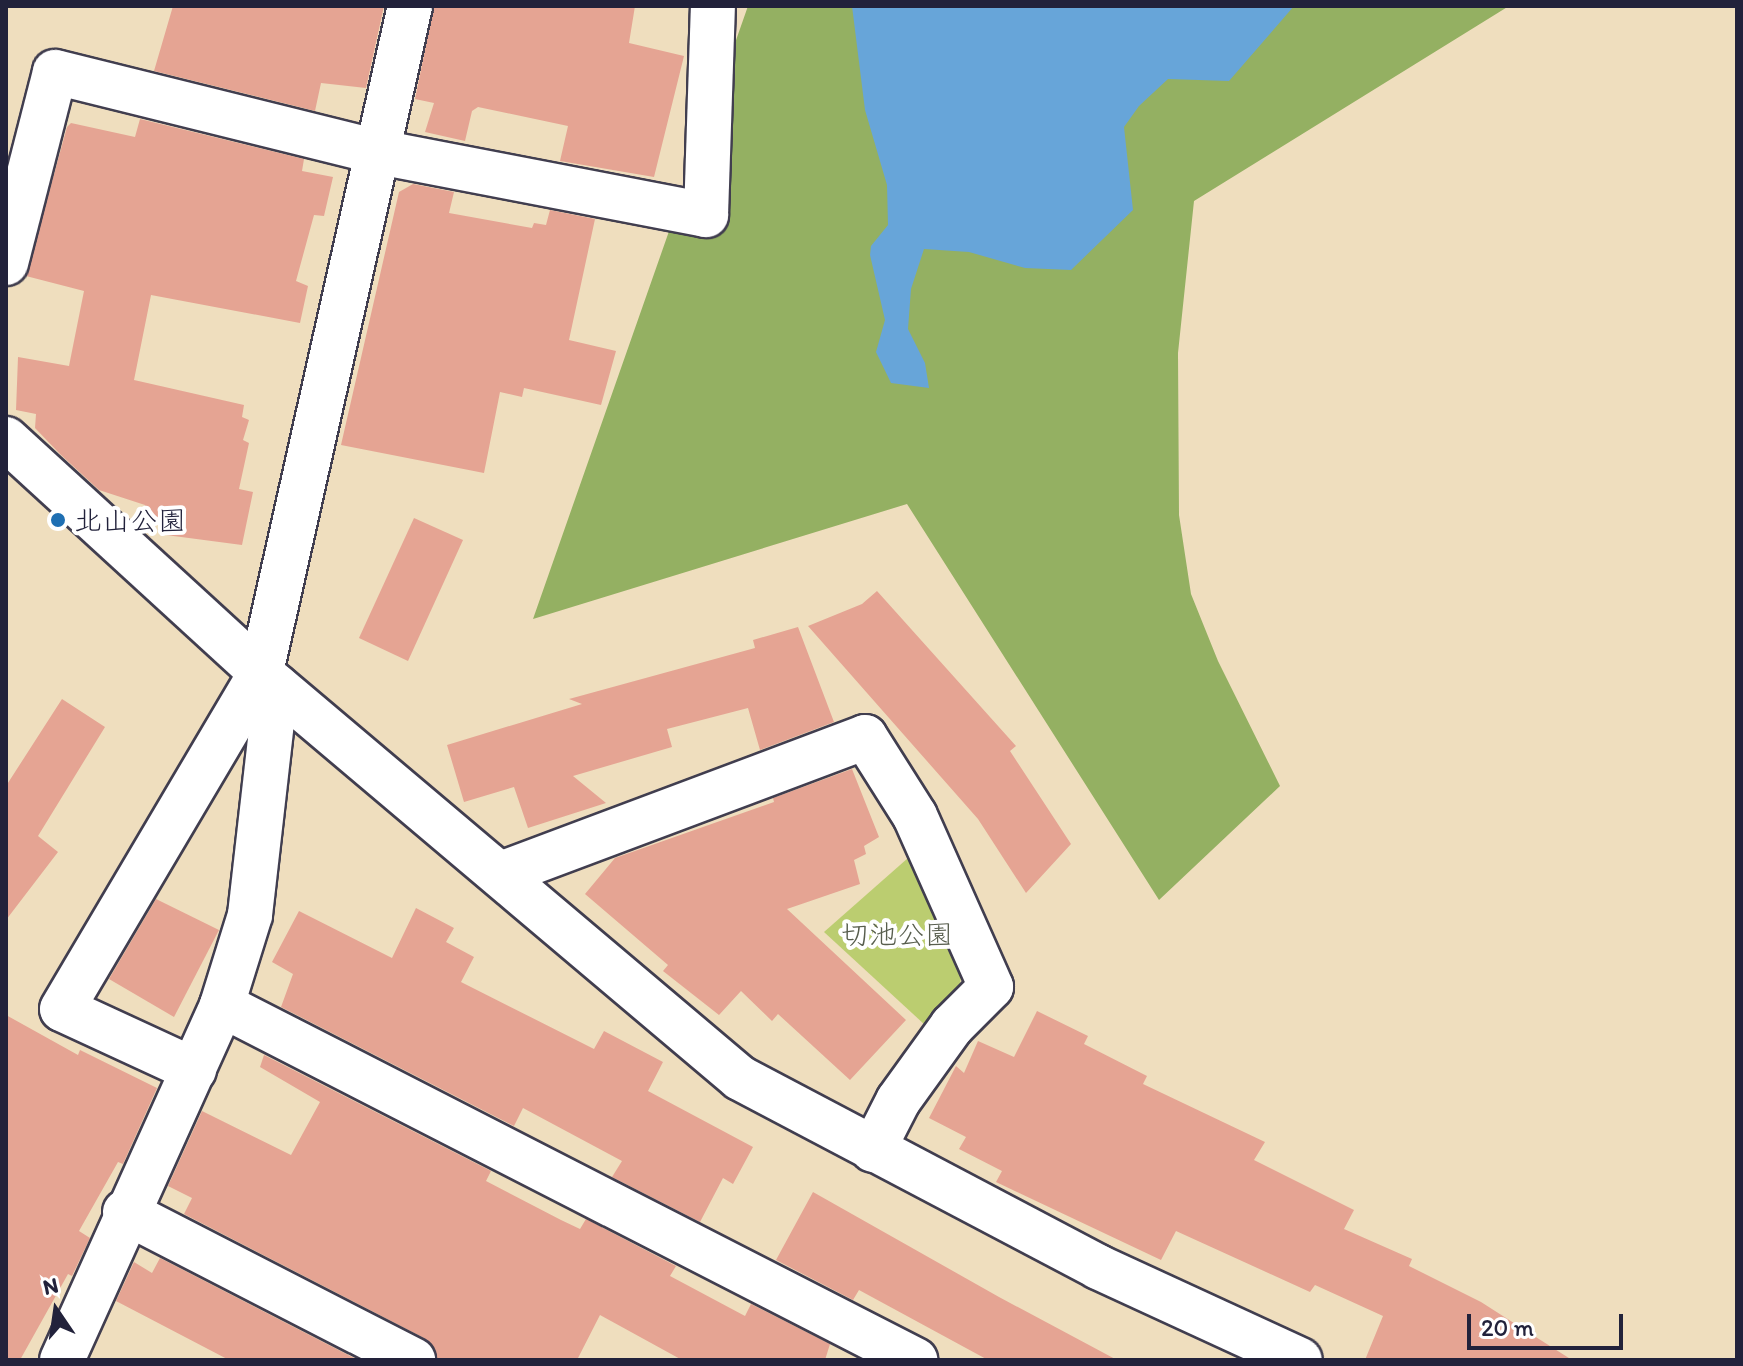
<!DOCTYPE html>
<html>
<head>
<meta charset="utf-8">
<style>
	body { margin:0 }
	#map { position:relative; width:1743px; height:1366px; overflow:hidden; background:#efdebe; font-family:Itim,"Klee One",sans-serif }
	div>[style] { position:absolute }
	.green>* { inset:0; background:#bbcd70 }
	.forest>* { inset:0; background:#94b062 }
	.water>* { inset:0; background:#67a5d9 }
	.building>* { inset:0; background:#e5a493 }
	.roads { filter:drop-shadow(2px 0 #413e4f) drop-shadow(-2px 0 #413e4f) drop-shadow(0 2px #413e4f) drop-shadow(0 -2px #413e4f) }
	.street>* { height:44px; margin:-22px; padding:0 22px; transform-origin:22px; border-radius:22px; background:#fff }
	.dots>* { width:22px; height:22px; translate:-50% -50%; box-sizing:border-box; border:4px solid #fff; border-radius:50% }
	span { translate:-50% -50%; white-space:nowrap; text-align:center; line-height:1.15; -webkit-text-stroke:8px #fff; paint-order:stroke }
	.poi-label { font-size:28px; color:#22223b }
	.left { translate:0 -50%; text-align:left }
	.park-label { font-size:28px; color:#585e4e }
	.frame { position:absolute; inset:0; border:8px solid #22223b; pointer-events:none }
	.north { position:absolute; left:16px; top:1270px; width:80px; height:80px; -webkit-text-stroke:6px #fff; paint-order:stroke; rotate:347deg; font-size:22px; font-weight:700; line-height:32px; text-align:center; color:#22223b }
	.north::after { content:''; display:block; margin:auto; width:28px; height:36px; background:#22223b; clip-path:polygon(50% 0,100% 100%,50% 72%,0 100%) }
	.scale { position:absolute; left:1467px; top:1314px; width:156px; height:36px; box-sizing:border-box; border:4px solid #22223b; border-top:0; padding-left:10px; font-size:24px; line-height:28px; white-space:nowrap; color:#22223b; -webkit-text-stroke:6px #fff; paint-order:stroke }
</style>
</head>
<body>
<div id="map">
	<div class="green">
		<div style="clip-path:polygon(908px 858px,958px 942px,963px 960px,959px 993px,925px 1025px,824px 932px)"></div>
	</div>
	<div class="forest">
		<div style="clip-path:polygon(748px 6px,1509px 6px,1194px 201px,1178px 353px,1179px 515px,1191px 594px,1218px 661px,1280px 786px,1159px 900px,907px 504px,533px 619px)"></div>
	</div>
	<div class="water">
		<div style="clip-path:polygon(852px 6px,1294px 6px,1229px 81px,1168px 79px,1139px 106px,1124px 127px,1133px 210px,1071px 270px,1025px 268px,969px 252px,924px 249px,911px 289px,908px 329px,925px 363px,929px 388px,891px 383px,876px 352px,885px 320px,870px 255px,871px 246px,888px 225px,887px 185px,865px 110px)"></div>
	</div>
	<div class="building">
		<div style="clip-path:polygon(173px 6px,384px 6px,366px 88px,321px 83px,315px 111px,154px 71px)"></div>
		<div style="clip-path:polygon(434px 6px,635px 6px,629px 43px,684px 56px,654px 177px,560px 161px,568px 126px,478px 107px,472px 111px,465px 141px,425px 132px,434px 103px,415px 99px)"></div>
		<div style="clip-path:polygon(140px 119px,304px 159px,302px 171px,333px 177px,324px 216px,314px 215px,296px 281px,308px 286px,300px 323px,151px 295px,134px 380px,244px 405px,242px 417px,249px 420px,243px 440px,249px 443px,239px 489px,253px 492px,242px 545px,166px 535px,167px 524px,142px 519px,145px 505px,99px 490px,60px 454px,35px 428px,36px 414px,16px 410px,18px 357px,69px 366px,84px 291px,26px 276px,67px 127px,71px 123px,135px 137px)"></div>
		<div style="clip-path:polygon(413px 184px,454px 192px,449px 213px,532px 228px,534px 223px,546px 225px,550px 210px,595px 219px,569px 340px,616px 351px,601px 405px,524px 388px,522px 397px,500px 392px,484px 473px,341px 445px,399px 192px)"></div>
		<div style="clip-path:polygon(414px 518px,463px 540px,408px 661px,359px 638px)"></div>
		<div style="clip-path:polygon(877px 591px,1016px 746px,1010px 751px,1071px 844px,1026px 893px,978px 819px,808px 626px,862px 604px)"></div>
		<div style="clip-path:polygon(798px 627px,834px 722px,760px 750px,748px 708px,667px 729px,672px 747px,573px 776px,606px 803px,528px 828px,514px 787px,464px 802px,447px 745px,582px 704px,569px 699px,755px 648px,753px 640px)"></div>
		<div style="clip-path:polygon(62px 699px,105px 727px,38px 836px,58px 852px,6px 920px,6px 786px)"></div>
		<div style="clip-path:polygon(852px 769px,879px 837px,864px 846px,866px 854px,854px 860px,860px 884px,787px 909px,906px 1020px,850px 1080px,778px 1014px,772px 1021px,741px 991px,719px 1015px,663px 971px,668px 965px,585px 894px,615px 858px,774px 802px,773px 798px)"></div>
		<div style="clip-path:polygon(156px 899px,219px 930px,174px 1017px,109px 979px)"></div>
		<div style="clip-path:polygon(416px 908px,454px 928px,446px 942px,474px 957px,461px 982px,594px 1049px,604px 1031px,663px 1062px,648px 1091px,753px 1147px,733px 1184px,723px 1178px,700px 1222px,612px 1177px,622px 1161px,523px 1108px,514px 1126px,281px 1007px,293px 974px,272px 962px,299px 911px,392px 958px)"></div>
		<div style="clip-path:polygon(1037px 1011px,1088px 1036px,1084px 1044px,1147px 1076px,1143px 1084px,1265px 1142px,1254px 1160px,1354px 1210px,1344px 1229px,1412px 1259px,1409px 1266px,1481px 1302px,1572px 1360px,1365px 1360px,1383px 1316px,1315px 1285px,1310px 1292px,1176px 1231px,1161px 1260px,996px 1182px,1002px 1171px,959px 1149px,966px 1137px,929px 1118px,956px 1066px,964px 1073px,978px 1041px,1014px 1057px)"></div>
		<div style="clip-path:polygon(6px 1015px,78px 1055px,80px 1050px,157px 1088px,123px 1164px,118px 1162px,79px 1231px,90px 1238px,72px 1276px,68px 1274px,20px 1360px,6px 1360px)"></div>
		<div style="clip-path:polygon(264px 1055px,491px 1171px,486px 1181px,561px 1220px,580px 1229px,586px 1219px,676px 1266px,670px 1276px,745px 1316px,751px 1304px,830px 1344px,825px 1360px,682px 1360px,600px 1315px,577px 1360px,438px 1360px,424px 1338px,184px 1214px,192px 1198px,168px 1186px,202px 1111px,291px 1155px,320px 1102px,260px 1067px)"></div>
		<div style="clip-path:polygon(813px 1192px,999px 1297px,1117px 1360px,988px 1360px,859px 1290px,853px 1300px,776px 1260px)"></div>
		<div style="clip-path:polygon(160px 1258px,358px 1360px,229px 1360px,116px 1301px,134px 1262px,152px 1273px)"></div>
	</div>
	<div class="roads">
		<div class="street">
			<div style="left:6px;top:263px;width:197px;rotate:-75.6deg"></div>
			<div style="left:55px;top:72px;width:334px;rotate:13.9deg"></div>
			<div style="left:379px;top:152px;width:333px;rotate:10.9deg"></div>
			<div style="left:706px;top:215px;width:209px;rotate:-88.1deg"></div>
			<div style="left:6px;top:439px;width:366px;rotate:42.5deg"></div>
			<div style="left:276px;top:686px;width:607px;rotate:40.19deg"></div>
			<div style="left:740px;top:1078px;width:405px;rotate:27.8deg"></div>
			<div style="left:1098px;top:1267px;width:222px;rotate:24.7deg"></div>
			<div style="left:501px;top:874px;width:389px;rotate:-20.6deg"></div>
			<div style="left:865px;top:737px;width:93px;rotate:57.7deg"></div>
			<div style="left:915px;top:816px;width:187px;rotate:66deg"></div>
			<div style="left:991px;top:987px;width:55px;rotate:135deg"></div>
			<div style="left:952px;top:1026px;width:92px;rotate:125.8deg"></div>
			<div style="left:898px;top:1101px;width:55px;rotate:117deg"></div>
			<div style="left:222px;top:1005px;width:779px;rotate:27.12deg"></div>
			<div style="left:194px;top:1070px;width:145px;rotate:-155.2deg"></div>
			<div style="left:62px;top:1009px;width:391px;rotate:-59.4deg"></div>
			<div style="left:261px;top:672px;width:682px;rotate:-77.39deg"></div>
			<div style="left:125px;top:1212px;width:324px;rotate:27.2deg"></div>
			<div style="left:62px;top:1360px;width:389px;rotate:-65.7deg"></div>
			<div style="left:222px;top:1005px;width:94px;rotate:-72.7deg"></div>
			<div style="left:250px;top:915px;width:230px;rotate:-83.5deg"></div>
		</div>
	</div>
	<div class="dots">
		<div style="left:58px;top:520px;background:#1f6fb2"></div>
	</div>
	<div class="poi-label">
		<span class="left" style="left:74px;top:520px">北山公園</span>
	</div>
	<div class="park-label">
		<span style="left:897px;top:934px">切池公園</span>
	</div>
	<div class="frame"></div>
	<div class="north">N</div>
	<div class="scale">20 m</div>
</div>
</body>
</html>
